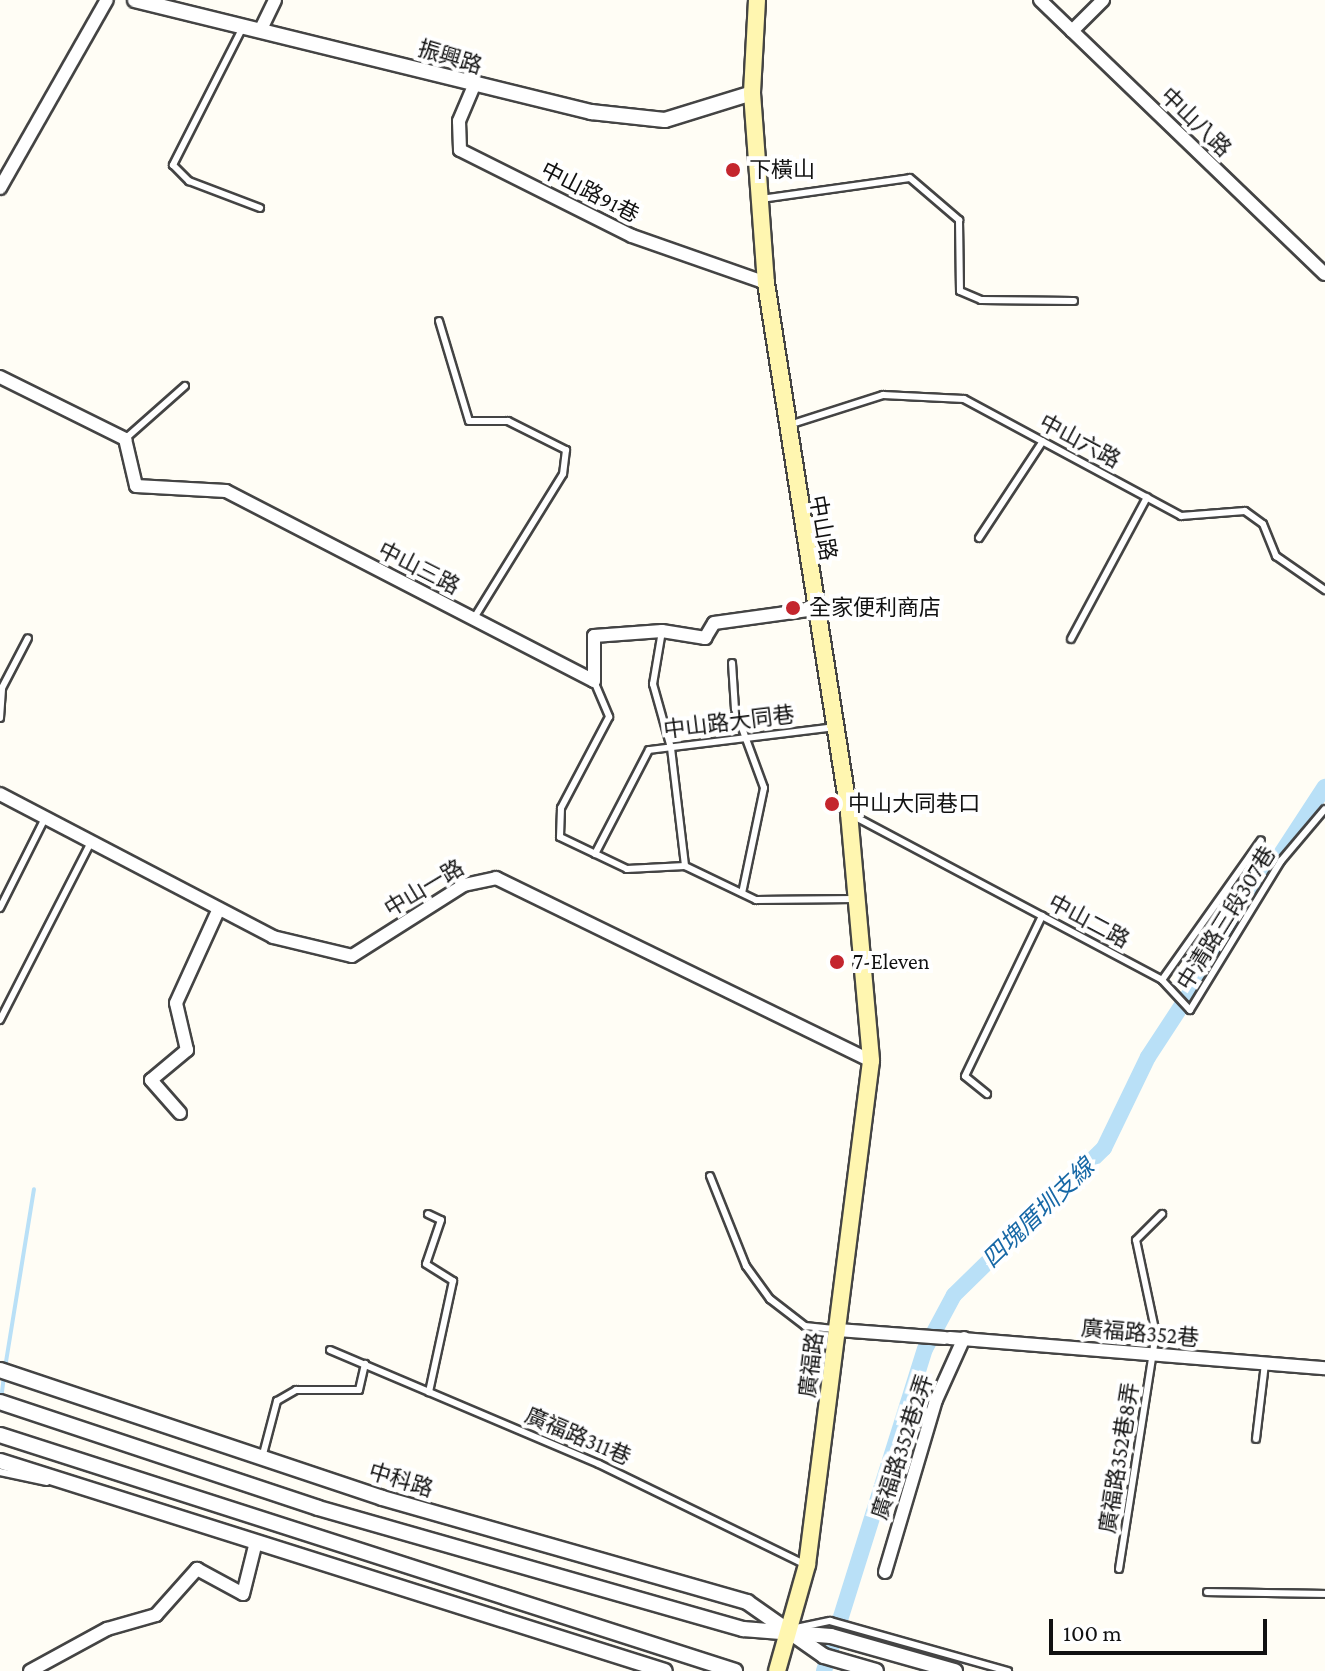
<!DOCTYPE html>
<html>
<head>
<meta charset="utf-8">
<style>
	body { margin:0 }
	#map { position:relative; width:1325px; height:1671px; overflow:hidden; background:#fffdf5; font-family:"Crimson Pro","Noto Sans TC",serif }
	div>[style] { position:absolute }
	.stream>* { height:4px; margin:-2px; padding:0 2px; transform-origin:2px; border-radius:2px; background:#b9e0f7 }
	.canal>* { height:16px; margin:-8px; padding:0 8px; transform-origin:8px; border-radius:8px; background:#b9e0f7 }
	.roads { filter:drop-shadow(2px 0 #444) drop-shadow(-2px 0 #444) drop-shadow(0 2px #444) drop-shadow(0 -2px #444) }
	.service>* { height:6px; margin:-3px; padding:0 3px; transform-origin:3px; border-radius:3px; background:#fff }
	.minor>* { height:12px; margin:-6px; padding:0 6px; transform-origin:6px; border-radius:6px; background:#fff }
	.tertiary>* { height:14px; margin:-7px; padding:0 7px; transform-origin:7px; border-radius:7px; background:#fff }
	.secondary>* { height:16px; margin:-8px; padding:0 8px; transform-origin:8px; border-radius:8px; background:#fff6b0 }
	.dots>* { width:22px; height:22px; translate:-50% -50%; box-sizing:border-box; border:4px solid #fff; border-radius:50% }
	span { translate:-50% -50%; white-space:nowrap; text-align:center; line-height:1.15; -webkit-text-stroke:8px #fff; paint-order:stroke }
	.street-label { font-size:22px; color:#111 }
	.poi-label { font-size:22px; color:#111 }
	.left { translate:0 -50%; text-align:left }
	.water-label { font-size:24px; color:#1768a6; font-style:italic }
	.scale { position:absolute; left:1049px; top:1619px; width:218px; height:36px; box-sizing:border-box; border:4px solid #111; border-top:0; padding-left:10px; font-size:24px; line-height:28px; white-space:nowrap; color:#111; -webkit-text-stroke:6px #fff; paint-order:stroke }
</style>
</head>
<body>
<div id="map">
	<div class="stream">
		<div style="left:5px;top:1368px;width:181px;rotate:-80.8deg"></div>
		<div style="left:1px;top:1400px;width:24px;rotate:-83deg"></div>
	</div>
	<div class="canal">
		<div style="left:824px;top:1671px;width:337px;rotate:-72.6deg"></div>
		<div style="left:925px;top:1349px;width:61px;rotate:-61.8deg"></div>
		<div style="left:954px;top:1295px;width:210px;rotate:-44.4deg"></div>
		<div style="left:1104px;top:1148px;width:101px;rotate:-64.2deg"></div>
		<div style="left:1148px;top:1057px;width:323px;rotate:-56.8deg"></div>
	</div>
	<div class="roads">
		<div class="service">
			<div style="left:243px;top:27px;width:155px;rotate:116.9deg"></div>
			<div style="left:173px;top:165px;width:23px;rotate:45deg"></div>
			<div style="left:189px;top:181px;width:76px;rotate:20.8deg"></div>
			<div style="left:761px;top:199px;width:150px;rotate:-8deg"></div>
			<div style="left:910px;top:178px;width:65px;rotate:40.6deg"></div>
			<div style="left:959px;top:220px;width:71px;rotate:89.2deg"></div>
			<div style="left:960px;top:291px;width:23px;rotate:23deg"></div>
			<div style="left:981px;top:300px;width:93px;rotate:0.6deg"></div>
			<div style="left:439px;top:321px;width:104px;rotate:73.3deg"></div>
			<div style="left:469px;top:421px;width:39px"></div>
			<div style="left:508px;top:421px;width:65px;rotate:26.6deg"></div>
			<div style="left:566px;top:450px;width:24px;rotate:97deg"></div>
			<div style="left:563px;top:474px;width:169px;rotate:121.7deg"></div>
			<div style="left:789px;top:425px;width:99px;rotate:-17.7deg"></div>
			<div style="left:883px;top:395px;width:81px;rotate:2.8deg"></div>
			<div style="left:964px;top:399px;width:247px;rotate:28.3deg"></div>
			<div style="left:1181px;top:516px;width:64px;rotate:-4.5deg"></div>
			<div style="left:1245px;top:511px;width:22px;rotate:36deg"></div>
			<div style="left:1263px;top:524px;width:35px;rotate:68deg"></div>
			<div style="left:1276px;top:556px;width:60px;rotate:34.8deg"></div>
			<div style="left:125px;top:439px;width:80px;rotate:-41.5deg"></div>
			<div style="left:979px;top:538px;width:116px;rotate:-56.6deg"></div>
			<div style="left:662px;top:631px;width:54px;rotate:99.6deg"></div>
			<div style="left:653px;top:684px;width:66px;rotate:74.3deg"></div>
			<div style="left:671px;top:748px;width:119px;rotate:83.2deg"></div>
			<div style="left:1071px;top:639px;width:161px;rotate:-61.8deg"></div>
			<div style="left:732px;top:663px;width:46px;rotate:86.3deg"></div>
			<div style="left:735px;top:709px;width:84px;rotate:69.8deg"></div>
			<div style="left:764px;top:788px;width:107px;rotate:101.8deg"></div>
			<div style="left:594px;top:681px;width:39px;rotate:67deg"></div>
			<div style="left:609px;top:717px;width:103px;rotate:117.8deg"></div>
			<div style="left:561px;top:808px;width:29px;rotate:92deg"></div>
			<div style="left:560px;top:837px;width:74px;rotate:25.5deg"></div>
			<div style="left:627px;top:869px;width:58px;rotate:-3deg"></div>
			<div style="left:685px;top:866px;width:79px;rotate:25.6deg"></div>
			<div style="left:756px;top:900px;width:98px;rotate:-0.6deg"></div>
			<div style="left:0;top:718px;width:30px;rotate:-86deg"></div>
			<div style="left:2px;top:688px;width:56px;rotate:-62.5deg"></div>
			<div style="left:850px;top:814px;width:353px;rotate:28deg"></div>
			<div style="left:1162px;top:980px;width:171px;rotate:-54.7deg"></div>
			<div style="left:595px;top:854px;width:117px;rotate:-62.6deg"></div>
			<div style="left:649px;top:750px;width:187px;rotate:-7deg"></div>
			<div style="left:0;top:908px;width:98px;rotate:-63.4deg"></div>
			<div style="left:1162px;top:980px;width:41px;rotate:47deg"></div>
			<div style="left:1190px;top:1010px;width:175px;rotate:-58.6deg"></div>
			<div style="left:1281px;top:861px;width:68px;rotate:-49.8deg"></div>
			<div style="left:0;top:1020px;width:200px;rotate:-62.9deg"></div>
			<div style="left:987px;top:1094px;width:28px;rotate:-141deg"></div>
			<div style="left:965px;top:1076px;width:178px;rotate:-64.3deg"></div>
			<div style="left:710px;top:1176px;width:97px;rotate:68.2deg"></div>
			<div style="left:746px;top:1266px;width:41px;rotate:54deg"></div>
			<div style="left:770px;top:1299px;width:44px;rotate:37.6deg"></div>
			<div style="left:805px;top:1326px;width:29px;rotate:6deg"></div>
			<div style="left:428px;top:1214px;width:14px;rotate:25deg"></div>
			<div style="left:441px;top:1220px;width:46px;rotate:108.8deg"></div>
			<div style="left:426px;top:1264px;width:32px;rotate:32deg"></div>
			<div style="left:453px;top:1281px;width:114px;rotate:102.2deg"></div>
			<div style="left:330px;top:1350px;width:292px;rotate:23deg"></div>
			<div style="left:599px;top:1464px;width:228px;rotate:26deg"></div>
			<div style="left:1256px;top:1439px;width:76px;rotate:-83.2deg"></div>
			<div style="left:262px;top:1458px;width:59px;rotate:-75.3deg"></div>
			<div style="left:277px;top:1401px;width:22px;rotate:-30deg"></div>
			<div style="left:296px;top:1390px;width:63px"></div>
			<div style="left:359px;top:1390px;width:27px;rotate:-77deg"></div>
			<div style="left:0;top:1472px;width:48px;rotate:12deg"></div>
			<div style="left:1119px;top:1569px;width:238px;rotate:-81.1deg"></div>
			<div style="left:1156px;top:1334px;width:96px;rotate:-102deg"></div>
			<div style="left:1136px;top:1240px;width:37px;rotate:-45deg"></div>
			<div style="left:1207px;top:1592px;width:118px;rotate:1deg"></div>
			<div style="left:796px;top:1628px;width:35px;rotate:-12deg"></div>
			<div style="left:830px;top:1621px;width:185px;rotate:15.7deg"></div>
		</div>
		<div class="minor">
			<div style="left:1040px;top:0;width:395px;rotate:43.9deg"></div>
			<div style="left:260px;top:31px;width:34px;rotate:-64deg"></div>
			<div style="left:1072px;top:31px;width:44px;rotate:-45deg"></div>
			<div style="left:473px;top:88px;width:36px;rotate:113deg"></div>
			<div style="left:459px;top:121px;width:29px;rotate:88deg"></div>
			<div style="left:460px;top:150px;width:192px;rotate:26.6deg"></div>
			<div style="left:632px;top:236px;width:142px;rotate:19.3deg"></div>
			<div style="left:0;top:188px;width:216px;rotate:-60.4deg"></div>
			<div style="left:0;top:377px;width:140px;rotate:26.4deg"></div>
			<div style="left:125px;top:439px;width:48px;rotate:76.8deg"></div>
			<div style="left:136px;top:486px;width:90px;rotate:3.2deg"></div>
			<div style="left:226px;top:491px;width:414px;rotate:27.3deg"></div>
			<div style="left:594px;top:681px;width:45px;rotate:-90deg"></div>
			<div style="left:594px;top:636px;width:68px;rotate:-4.2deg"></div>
			<div style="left:662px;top:631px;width:44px;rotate:9.2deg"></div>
			<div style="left:705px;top:638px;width:17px;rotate:-59deg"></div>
			<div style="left:714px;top:623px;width:102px;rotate:-7.9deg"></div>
			<div style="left:0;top:794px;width:308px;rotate:27.6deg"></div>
			<div style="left:273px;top:937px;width:81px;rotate:13.5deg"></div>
			<div style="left:352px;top:956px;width:133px;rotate:-32.4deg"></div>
			<div style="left:464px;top:885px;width:33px;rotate:-12deg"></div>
			<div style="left:496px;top:878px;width:417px;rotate:26deg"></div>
			<div style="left:180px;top:1113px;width:44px;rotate:-131.3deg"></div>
			<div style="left:151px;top:1080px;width:47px;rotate:-39.8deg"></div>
			<div style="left:187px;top:1050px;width:48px;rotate:-103.2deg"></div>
			<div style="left:176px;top:1003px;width:101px;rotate:-65.5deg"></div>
			<div style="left:838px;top:1330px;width:107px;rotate:4.3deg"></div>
			<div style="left:950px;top:1338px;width:376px;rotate:4.6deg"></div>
			<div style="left:885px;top:1572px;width:179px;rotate:-73.5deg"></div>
			<div style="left:936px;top:1400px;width:68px;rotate:-65.7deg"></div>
			<div style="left:30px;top:1671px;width:88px;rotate:-28.6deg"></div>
			<div style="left:107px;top:1629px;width:51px;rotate:-15.9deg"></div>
			<div style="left:156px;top:1615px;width:62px;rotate:-48.3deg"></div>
			<div style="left:197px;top:1569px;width:52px;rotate:28.5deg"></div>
			<div style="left:243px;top:1594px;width:49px;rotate:-76deg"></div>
		</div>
		<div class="tertiary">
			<div style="left:135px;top:0;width:470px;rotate:13.8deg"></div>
			<div style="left:591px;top:112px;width:74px;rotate:6.2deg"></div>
			<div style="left:665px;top:120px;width:91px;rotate:-17.2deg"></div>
			<div style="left:0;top:1370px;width:403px;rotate:18.5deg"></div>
			<div style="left:382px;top:1498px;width:380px;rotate:15.9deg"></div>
			<div style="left:747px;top:1602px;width:94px;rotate:35deg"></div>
			<div style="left:824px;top:1656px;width:54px;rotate:16.1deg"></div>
			<div style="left:0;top:1402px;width:335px;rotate:18.4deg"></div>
			<div style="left:318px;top:1508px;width:442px;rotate:15.9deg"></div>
			<div style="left:743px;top:1629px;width:88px;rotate:4.5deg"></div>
			<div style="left:831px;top:1636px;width:129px;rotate:15.8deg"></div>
			<div style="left:0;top:1435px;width:772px;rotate:17.8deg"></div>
			<div style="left:0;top:1461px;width:697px;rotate:17.53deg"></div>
		</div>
		<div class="secondary">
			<div style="left:757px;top:0;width:93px;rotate:93.1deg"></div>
			<div style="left:752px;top:93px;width:191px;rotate:85.8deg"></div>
			<div style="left:766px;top:283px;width:536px;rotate:81.1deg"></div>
			<div style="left:849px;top:813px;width:249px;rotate:84.9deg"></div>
			<div style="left:871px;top:1061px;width:508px;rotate:97.24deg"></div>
			<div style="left:807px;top:1565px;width:110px;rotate:105.8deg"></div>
		</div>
	</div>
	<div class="dots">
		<div style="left:733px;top:170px;background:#c4262e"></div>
		<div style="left:793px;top:608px;background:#c4262e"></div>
		<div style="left:832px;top:804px;background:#c4262e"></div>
		<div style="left:837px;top:962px;background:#c4262e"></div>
	</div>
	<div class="street-label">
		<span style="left:450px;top:57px;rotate:17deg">振興路</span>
		<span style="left:1196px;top:122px;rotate:44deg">中山八路</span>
		<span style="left:590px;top:192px;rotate:27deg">中山路91巷</span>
		<span style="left:1080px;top:441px;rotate:28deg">中山六路</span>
		<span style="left:823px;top:528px;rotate:80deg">中山路</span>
		<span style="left:419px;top:568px;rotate:27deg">中山三路</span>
		<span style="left:729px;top:722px;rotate:-7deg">中山路大同巷</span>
		<span style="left:424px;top:888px;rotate:-31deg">中山一路</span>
		<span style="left:1226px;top:918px;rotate:-58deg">中清路三段307巷</span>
		<span style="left:1089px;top:921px;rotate:28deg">中山二路</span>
		<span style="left:1140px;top:1333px;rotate:5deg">廣福路352巷</span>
		<span style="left:811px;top:1365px;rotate:-83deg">廣福路</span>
		<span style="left:578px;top:1436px;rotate:23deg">廣福路311巷</span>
		<span style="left:902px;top:1447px;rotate:-72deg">廣福路352巷2弄</span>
		<span style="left:1119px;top:1458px;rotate:-81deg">廣福路352巷8弄</span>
		<span style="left:401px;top:1480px;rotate:17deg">中科路</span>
	</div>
	<div class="poi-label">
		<span class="left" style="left:749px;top:170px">下橫山</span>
		<span class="left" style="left:809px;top:608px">全家便利商店</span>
		<span class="left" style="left:848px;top:804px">中山大同巷口</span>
		<span class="left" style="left:853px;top:962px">7-Eleven</span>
	</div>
	<div class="water-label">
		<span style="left:1038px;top:1213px;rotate:-44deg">四塊厝圳支線</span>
	</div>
	<div class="scale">100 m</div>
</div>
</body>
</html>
